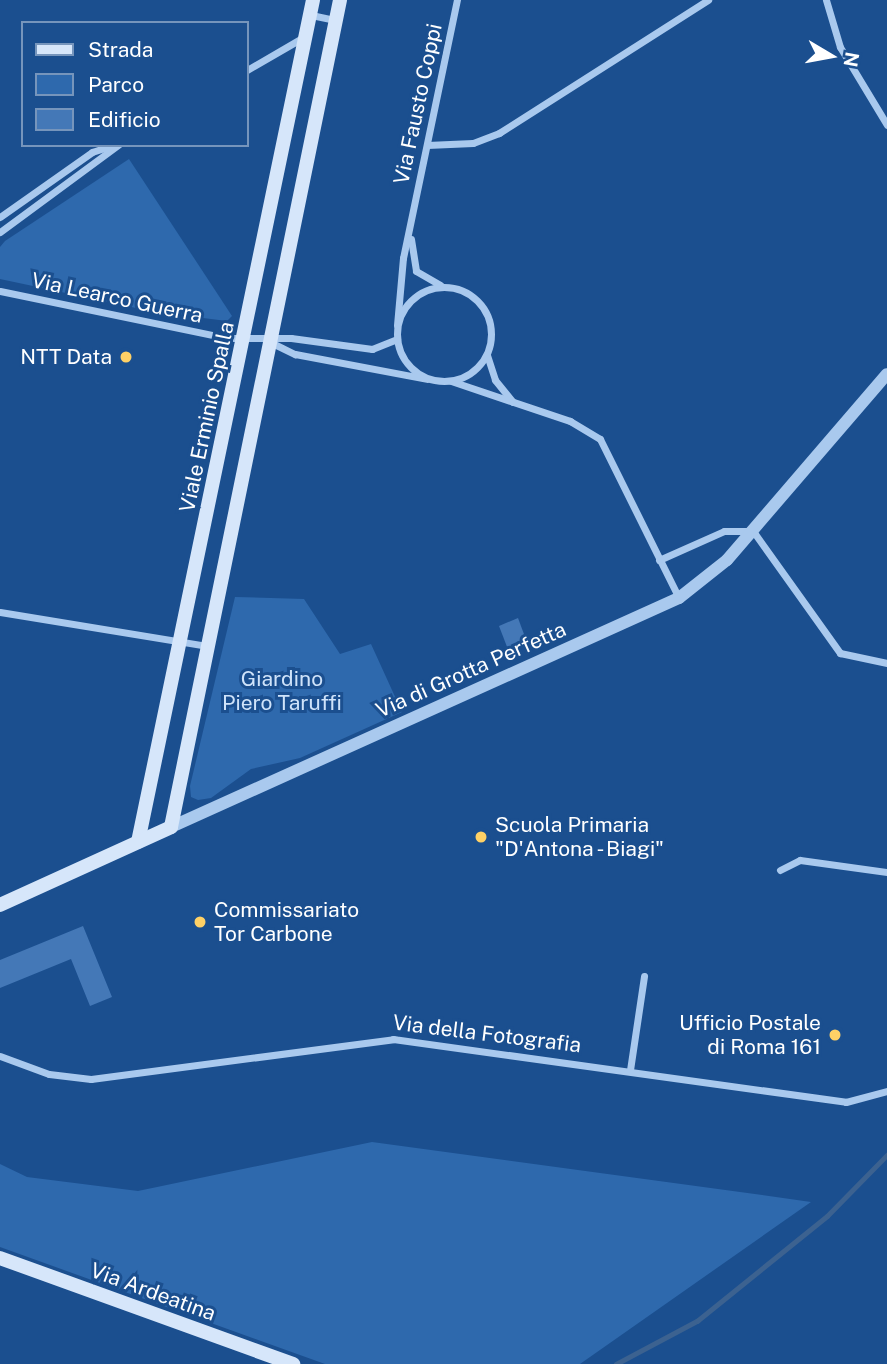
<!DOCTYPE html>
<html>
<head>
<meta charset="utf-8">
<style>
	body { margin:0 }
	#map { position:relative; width:887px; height:1364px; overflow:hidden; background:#1b4f8f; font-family:"Public Sans",sans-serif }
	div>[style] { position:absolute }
	.green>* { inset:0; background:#2e69ad }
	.stream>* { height:4.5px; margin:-2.25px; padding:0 2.25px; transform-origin:2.25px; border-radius:2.25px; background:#3c6290 }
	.building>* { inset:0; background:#4478b7 }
	.minor>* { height:7px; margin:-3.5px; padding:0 3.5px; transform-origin:3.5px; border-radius:3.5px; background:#a9c9ee }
	.minor>.ring { margin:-3.5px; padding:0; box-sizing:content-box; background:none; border:7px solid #a9c9ee; border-radius:50% }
	.tertiary>* { height:12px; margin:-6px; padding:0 6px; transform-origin:6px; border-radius:6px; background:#a9c9ee }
	.secondary>* { height:14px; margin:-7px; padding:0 7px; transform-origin:7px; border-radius:7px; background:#d6e6fa }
	.dots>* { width:19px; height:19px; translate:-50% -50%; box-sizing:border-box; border:4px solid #1b4f8f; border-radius:50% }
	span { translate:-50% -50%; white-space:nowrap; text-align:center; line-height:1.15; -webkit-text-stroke:6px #1b4f8f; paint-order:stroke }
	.street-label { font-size:21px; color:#fff }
	.poi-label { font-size:21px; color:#fff }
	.right { translate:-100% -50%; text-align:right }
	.left { translate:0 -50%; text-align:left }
	.park-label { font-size:21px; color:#cfe3fa }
	.legend { position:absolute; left:21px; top:21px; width:228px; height:126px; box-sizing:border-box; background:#1b4f8f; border:2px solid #7695bc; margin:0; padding:9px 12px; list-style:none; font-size:21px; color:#fff }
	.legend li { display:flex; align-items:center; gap:14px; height:35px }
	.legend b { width:35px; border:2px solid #7695bc }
	.north { position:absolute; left:796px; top:21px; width:70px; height:70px; -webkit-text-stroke:5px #1b4f8f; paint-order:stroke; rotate:100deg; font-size:19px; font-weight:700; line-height:28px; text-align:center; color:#fff }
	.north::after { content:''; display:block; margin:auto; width:24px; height:32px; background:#fff; clip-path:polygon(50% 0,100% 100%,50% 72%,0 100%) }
</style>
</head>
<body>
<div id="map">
	<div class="green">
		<div style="clip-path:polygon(129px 159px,232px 316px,227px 321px,155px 312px,0 279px,0 247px,5px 241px)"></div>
		<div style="clip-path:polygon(235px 597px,304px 599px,340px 654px,371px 644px,402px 712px,300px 758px,251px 769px,211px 798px,198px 800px,191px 797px,190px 786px)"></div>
		<div style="clip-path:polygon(372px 1142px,776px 1197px,811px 1202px,580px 1364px,325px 1364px,0 1247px,0 1164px,27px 1177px,138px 1191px)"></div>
	</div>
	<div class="stream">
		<div style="left:616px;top:1364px;width:92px;rotate:-28deg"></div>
		<div style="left:697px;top:1321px;width:167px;rotate:-38.9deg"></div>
		<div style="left:827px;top:1216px;width:86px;rotate:-45.5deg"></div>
	</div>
	<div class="building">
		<div style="clip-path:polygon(518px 618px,528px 645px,509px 652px,499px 626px)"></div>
		<div style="clip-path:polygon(83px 926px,112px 997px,90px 1006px,71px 959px,0 988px,0 960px)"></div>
	</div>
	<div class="minor">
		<div style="left:826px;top:0;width:49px;rotate:73.4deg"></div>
		<div style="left:840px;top:47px;width:91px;rotate:58.9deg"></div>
		<div style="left:311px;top:15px;width:25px;rotate:12deg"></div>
		<div style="left:247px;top:70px;width:66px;rotate:-30.1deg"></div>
		<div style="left:427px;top:145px;width:46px;rotate:-2.5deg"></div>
		<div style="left:473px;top:143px;width:28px;rotate:-21deg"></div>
		<div style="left:499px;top:133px;width:248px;rotate:-32.5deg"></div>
		<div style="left:0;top:217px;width:113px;rotate:-35.2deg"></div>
		<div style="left:92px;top:152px;width:22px;rotate:-18deg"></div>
		<div style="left:0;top:232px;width:147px;rotate:-36.4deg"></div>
		<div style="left:411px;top:239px;width:32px;rotate:81deg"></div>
		<div style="left:416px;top:271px;width:28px;rotate:30deg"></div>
		<div class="ring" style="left:397px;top:287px;width:87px;height:87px"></div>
		<div style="left:0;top:291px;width:231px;rotate:11.7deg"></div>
		<div style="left:226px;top:338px;width:65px"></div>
		<div style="left:291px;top:338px;width:82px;rotate:7.7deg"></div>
		<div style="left:372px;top:349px;width:27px;rotate:-22deg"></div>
		<div style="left:397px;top:325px;width:67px;rotate:-84.9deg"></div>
		<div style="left:403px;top:258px;width:264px;rotate:-78.2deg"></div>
		<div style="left:270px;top:342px;width:28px;rotate:26deg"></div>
		<div style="left:295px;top:354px;width:134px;rotate:10.7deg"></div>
		<div style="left:487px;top:355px;width:26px;rotate:72deg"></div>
		<div style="left:495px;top:380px;width:28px;rotate:51deg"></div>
		<div style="left:451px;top:381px;width:126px;rotate:18.6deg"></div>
		<div style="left:570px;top:421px;width:35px;rotate:31deg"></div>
		<div style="left:600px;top:439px;width:178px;rotate:63.6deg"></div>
		<div style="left:659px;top:560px;width:71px;rotate:-24deg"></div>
		<div style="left:724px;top:531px;width:29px"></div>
		<div style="left:753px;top:531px;width:150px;rotate:54.5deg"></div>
		<div style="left:840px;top:653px;width:48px;rotate:12deg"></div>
		<div style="left:0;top:612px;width:211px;rotate:9.3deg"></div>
		<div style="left:780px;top:870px;width:22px;rotate:-27deg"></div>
		<div style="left:800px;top:860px;width:88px;rotate:7.9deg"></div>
		<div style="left:0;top:1056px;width:52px;rotate:20.2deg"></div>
		<div style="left:49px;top:1074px;width:42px;rotate:6.8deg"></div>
		<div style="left:91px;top:1079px;width:305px;rotate:-7.5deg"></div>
		<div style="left:393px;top:1039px;width:457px;rotate:7.9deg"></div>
		<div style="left:846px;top:1102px;width:42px;rotate:-15deg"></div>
		<div style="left:630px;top:1070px;width:95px;rotate:-81.5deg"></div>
	</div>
	<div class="tertiary">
		<div style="left:171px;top:827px;width:557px;rotate:-24.27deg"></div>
		<div style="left:679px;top:598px;width:61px;rotate:-38.4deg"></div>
		<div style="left:727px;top:560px;width:245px;rotate:-49.3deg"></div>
	</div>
	<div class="secondary">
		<div style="left:138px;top:842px;width:860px;rotate:-78.26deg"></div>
		<div style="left:0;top:905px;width:188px;rotate:-24.5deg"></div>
		<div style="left:171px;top:827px;width:844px;rotate:-78.45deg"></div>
		<div style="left:0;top:1258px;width:312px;rotate:19.9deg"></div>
	</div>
	<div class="dots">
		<div style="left:126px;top:357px;background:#ffd166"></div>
		<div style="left:481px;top:837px;background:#ffd166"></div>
		<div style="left:200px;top:922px;background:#ffd166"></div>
		<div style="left:835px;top:1035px;background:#ffd166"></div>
	</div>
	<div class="street-label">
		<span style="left:418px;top:104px;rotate:-78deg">Via Fausto Coppi</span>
		<span style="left:117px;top:298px;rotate:12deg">Via Learco Guerra</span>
		<span style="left:207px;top:417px;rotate:-78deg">Viale Erminio Spalla</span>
		<span style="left:471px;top:670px;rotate:-24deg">Via di Grotta Perfetta</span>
		<span style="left:487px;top:1034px;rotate:7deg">Via della Fotografia</span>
		<span style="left:153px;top:1292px;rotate:20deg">Via Ardeatina</span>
	</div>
	<div class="poi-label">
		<span class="right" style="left:112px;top:357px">NTT Data</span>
		<span class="left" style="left:495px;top:837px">Scuola Primaria<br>"D'Antona - Biagi"</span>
		<span class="left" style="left:214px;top:922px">Commissariato<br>Tor Carbone</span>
		<span class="right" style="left:821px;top:1035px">Ufficio Postale<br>di Roma 161</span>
	</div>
	<div class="park-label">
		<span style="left:282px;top:691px">Giardino<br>Piero Taruffi</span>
	</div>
	<ul class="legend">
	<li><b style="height:9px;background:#d6e6fa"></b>Strada</li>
	<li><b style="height:19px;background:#2e69ad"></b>Parco</li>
	<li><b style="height:19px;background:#4478b7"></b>Edificio</li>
	</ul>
	<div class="north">N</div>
</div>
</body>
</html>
